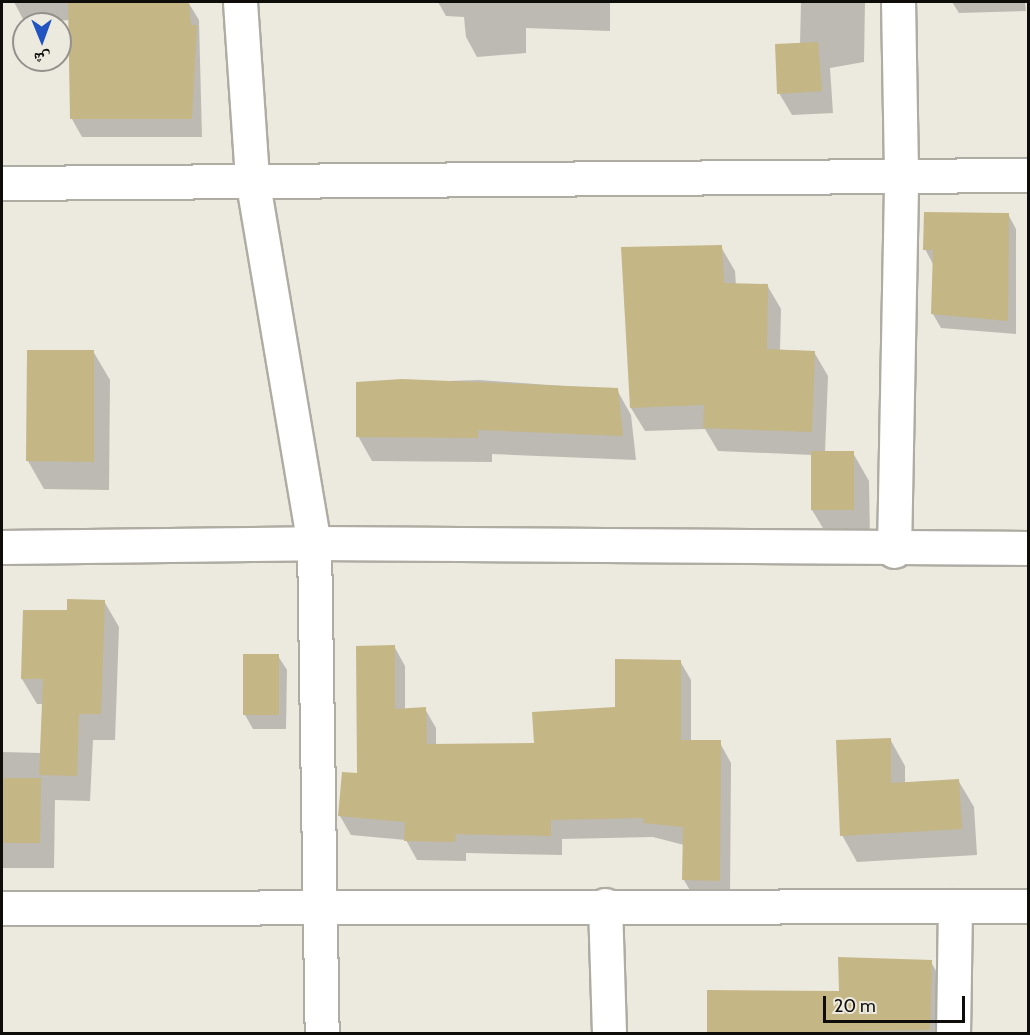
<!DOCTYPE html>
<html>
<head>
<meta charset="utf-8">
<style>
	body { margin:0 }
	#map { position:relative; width:1030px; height:1035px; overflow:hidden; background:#ece9df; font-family:Cabin,"Noto Naskh Arabic",sans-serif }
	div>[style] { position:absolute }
	.shadow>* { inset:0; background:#0003 }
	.building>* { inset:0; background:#c5b685 }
	.roads { filter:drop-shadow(2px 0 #afaca3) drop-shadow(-2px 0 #afaca3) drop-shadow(0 2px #afaca3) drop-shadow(0 -2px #afaca3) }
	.street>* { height:33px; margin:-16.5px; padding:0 16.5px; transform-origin:16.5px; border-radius:16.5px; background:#fff }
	span { translate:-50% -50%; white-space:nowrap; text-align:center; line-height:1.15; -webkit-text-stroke:4.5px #ece9df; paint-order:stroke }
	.frame { position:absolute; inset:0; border:3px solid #0e0d0a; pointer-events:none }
	.north { position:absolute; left:12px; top:12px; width:60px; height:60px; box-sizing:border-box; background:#ece9df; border:2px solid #93918a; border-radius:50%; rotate:179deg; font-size:16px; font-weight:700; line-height:24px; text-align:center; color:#0e0d0a }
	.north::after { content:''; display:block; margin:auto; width:21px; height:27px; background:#2254c1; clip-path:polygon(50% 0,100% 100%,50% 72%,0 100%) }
	.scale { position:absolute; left:823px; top:996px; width:142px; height:27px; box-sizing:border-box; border:3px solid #0e0d0a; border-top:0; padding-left:8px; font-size:18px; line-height:21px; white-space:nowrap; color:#0e0d0a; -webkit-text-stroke:4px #ece9df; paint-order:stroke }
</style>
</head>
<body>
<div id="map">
	<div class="shadow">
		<div style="clip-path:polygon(14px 2px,188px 2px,199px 20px,202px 137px,82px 137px,72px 119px,70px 20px,25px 23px)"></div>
		<div style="clip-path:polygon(438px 2px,610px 2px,610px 31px,526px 28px,526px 53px,477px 57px,466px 37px,464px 17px,446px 16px)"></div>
		<div style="clip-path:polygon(801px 2px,865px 2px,864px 62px,830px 68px,833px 113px,792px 115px,779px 93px,800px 44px)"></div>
		<div style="clip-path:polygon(952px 2px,1025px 2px,1026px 11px,959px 13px)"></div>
		<div style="clip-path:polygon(1008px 214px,1016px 229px,1016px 334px,941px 328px,933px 314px,933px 264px,925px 249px)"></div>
		<div style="clip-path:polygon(721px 247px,735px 271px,736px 285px,767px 285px,781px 309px,780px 351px,814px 352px,828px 376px,825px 453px,853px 453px,869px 481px,870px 538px,829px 538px,812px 510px,813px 455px,718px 451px,705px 429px,645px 431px,631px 408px)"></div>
		<div style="clip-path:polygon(93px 351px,110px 380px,109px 490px,44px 489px,28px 461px)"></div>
		<div style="clip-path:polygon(479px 380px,617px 390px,631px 415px,636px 460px,492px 454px,492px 462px,372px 461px,358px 436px,358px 384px)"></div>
		<div style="clip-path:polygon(104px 601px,119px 627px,115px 740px,93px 740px,90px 801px,55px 800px,54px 868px,2px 868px,2px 752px,41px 753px,43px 704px,37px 704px,22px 679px,69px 611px)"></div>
		<div style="clip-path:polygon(394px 646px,405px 666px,405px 710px,425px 709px,436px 728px,436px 746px,536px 745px,617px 708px,680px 661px,691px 680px,691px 742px,720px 743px,731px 763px,730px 899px,695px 899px,684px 880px,684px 845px,653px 837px,562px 839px,562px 855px,466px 853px,466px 861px,417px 860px,406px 840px,351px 835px,340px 816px,358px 775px)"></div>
		<div style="clip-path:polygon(278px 656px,287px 670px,286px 729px,253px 729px,245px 715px)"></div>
		<div style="clip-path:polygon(890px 739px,905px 766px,905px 783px,958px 780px,974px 807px,977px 855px,857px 862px,842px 835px)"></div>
		<div style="clip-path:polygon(931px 962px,947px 990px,946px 1034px,777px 1034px,775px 992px,840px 992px)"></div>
	</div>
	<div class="building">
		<div style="clip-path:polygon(68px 2px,189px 2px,191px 25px,197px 25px,192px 119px,70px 119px)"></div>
		<div style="clip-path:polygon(818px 42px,822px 91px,777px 94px,775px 44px)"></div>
		<div style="clip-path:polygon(924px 212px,1009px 213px,1008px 321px,931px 314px,933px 250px,923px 250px)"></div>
		<div style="clip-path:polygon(722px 245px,724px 283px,768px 284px,767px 349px,815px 351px,812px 432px,703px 428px,704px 405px,630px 408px,621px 247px)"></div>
		<div style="clip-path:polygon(27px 350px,94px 350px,94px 462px,26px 461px)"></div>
		<div style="clip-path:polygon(402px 379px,618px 388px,623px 436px,478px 430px,478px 438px,356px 437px,356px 382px)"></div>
		<div style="clip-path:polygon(811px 451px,854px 451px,854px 510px,811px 510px)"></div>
		<div style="clip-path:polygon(67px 599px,105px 600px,101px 714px,79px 714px,77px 776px,39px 775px,43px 679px,21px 679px,23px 610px,67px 610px)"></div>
		<div style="clip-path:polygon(395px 645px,395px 709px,426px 707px,427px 744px,534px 743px,532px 712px,615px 707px,615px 659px,681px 660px,681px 740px,721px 740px,720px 881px,682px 880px,683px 827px,643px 823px,644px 818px,551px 820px,551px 836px,456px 834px,455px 842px,404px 841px,405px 822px,338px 816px,342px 772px,357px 773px,356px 646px)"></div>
		<div style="clip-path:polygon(243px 654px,279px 654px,279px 715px,243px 715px)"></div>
		<div style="clip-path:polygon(891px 738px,891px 783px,959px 779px,962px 829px,840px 836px,836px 740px)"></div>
		<div style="clip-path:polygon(2px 778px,41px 778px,40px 843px,2px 843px)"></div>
		<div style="clip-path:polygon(838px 957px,932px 960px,930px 1030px,707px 1034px,707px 990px,839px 991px)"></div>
	</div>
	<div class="roads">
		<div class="street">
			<div style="left:240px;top:2px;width:176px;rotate:86.1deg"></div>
			<div style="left:252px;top:178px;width:370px;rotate:80.4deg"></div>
			<div style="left:314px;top:543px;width:491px;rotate:89.1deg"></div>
			<div style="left:2px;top:183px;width:1026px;rotate:-0.45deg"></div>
			<div style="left:2px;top:547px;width:312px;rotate:-0.7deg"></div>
			<div style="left:314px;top:543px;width:714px;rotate:0.4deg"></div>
			<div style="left:894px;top:551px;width:379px;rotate:-88.9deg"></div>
			<div style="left:901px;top:172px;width:170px;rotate:-91deg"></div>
			<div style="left:605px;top:905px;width:129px;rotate:88.2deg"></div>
			<div style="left:2px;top:908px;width:1026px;rotate:-0.11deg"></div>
			<div style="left:953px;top:1034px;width:128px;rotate:-89.1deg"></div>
		</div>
	</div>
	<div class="frame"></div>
	<div class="north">ش</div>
	<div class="scale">20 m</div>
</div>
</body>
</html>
